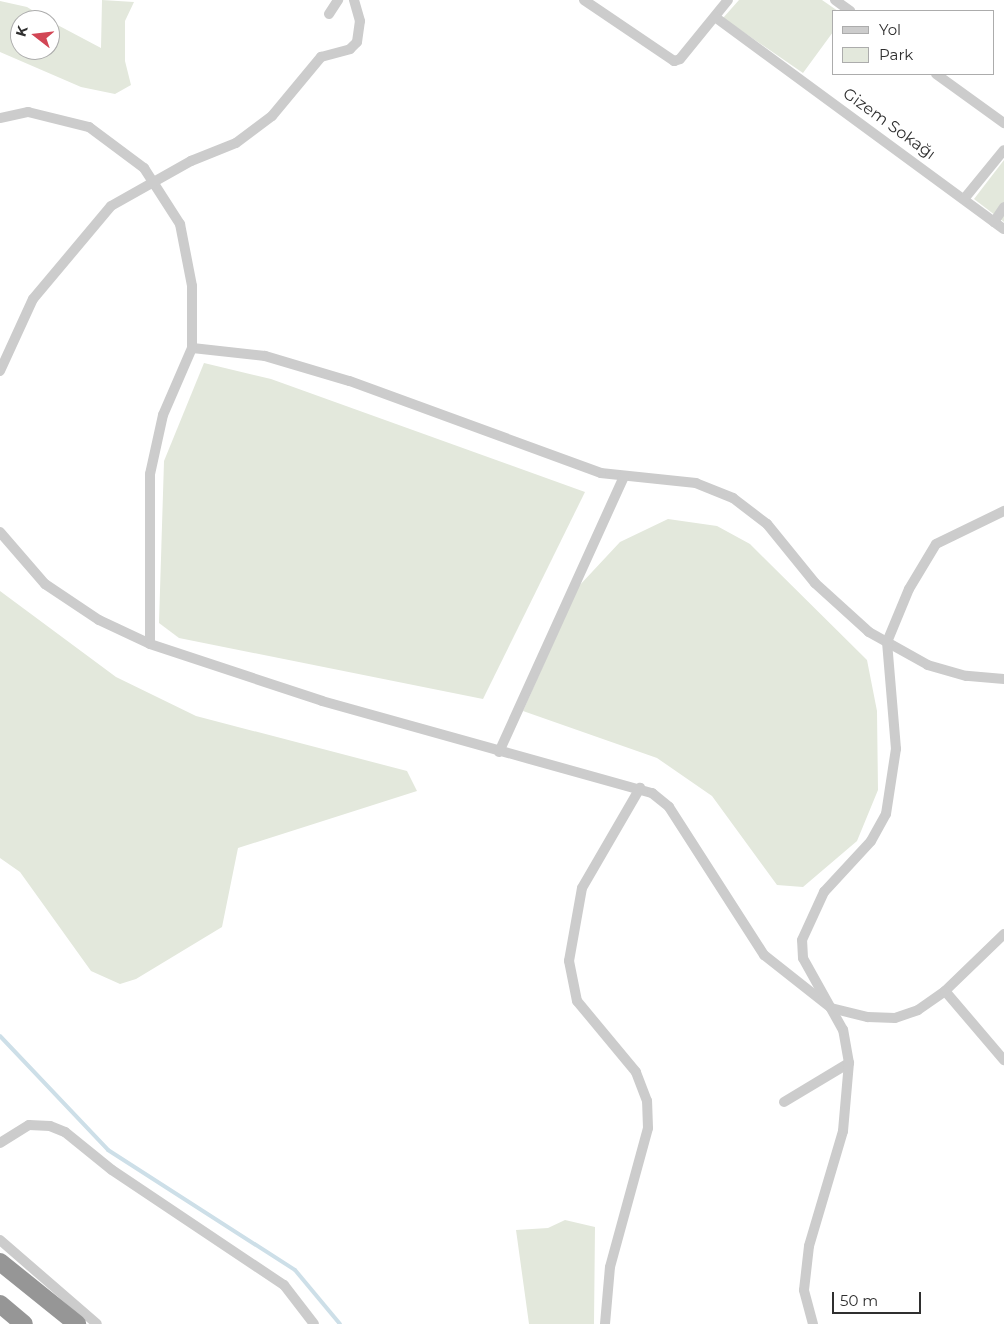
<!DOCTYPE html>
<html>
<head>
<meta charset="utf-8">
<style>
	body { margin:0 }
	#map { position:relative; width:1004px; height:1324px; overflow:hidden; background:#fff; font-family:Montserrat,sans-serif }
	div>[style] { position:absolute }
	.green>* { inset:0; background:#e3e8dc }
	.stream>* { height:4px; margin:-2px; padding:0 2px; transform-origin:2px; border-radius:2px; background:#cddfe8 }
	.minor>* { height:10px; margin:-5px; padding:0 5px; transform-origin:5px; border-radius:5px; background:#ccc }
	.motorway>* { height:18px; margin:-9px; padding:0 9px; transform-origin:9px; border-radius:9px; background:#969696 }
	span { translate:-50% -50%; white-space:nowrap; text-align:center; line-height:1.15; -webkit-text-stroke:5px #fff; paint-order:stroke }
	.street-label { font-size:16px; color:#2f2f2f }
	.legend { position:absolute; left:832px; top:10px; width:162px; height:65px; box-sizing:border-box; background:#fff; border:1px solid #acacac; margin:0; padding:6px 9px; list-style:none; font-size:15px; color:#2f2f2f }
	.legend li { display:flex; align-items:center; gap:10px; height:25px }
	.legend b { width:25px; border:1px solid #acacac }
	.north { position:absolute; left:10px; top:10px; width:50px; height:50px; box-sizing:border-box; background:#fff; border:1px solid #acacac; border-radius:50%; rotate:286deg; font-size:14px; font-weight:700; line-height:20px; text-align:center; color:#2f2f2f }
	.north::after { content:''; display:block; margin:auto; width:18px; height:22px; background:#d24655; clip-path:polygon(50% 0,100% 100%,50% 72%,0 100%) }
	.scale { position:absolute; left:832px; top:1292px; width:89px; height:22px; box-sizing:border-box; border:2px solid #2f2f2f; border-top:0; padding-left:6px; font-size:15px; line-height:18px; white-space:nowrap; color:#2f2f2f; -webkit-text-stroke:4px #fff; paint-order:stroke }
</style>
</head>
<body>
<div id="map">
	<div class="green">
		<div style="clip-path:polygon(102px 0,134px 2px,125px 21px,125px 61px,131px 85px,115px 94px,81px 87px,0 52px,0 1px,27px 7px,48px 20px,20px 20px,20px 50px,50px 50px,50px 21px,101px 48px)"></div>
		<div style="clip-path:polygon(739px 0,822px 0,838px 11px,833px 11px,833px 32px,803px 73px,723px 18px)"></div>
		<div style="clip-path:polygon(1004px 160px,1004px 222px,974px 199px)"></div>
		<div style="clip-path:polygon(204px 363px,271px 379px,585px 492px,483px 699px,179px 638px,159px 623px,164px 461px)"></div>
		<div style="clip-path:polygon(668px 519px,717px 526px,750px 544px,867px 660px,877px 711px,878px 790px,857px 841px,803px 887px,777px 885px,712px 796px,657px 758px,523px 711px,578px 587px,620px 542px)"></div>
		<div style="clip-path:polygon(0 591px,116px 677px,196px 716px,407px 771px,417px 791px,238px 848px,222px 927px,136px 979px,120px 984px,91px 971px,20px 872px,0 858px)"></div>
		<div style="clip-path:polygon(565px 1220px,595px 1227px,594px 1324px,529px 1324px,516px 1230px,548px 1228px)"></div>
	</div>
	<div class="stream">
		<div style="left:0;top:1036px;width:157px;rotate:46.5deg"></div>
		<div style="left:108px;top:1150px;width:222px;rotate:32.7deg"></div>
		<div style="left:295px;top:1270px;width:70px;rotate:50.2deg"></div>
	</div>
	<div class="minor">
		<div style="left:584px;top:0;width:109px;rotate:34.1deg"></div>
		<div style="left:674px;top:61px;width:6px;rotate:-18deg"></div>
		<div style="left:680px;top:59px;width:76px;rotate:-50.9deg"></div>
		<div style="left:835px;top:0;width:19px;rotate:36deg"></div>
		<div style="left:329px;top:14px;width:17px;rotate:-57deg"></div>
		<div style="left:715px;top:17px;width:358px;rotate:36.3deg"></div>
		<div style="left:936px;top:74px;width:84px;rotate:35.8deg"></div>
		<div style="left:0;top:118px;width:29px;rotate:-12deg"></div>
		<div style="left:28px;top:112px;width:63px;rotate:13.8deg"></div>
		<div style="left:89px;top:127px;width:69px;rotate:36.7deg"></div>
		<div style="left:144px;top:168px;width:67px;rotate:57.3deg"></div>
		<div style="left:180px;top:224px;width:63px;rotate:79deg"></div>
		<div style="left:192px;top:286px;width:62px;rotate:90deg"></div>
		<div style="left:964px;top:199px;width:63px;rotate:-50.8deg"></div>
		<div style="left:994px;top:222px;width:18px;rotate:-56deg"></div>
		<div style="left:0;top:371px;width:79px;rotate:-65.4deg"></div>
		<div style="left:33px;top:299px;width:121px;rotate:-50deg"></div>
		<div style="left:111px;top:206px;width:92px;rotate:-29.4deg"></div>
		<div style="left:191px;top:161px;width:48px;rotate:-21.8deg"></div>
		<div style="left:236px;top:143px;width:45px;rotate:-36.9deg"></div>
		<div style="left:272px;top:116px;width:77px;rotate:-50.3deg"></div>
		<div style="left:321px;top:57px;width:30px;rotate:-15deg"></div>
		<div style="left:350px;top:49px;width:10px;rotate:-45deg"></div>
		<div style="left:357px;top:42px;width:21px;rotate:-82deg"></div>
		<div style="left:360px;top:21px;width:22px;rotate:-106deg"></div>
		<div style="left:0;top:532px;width:69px;rotate:49.1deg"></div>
		<div style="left:45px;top:584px;width:65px;rotate:33.7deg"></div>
		<div style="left:99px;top:620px;width:56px;rotate:25.2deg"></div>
		<div style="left:1004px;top:679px;width:38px;rotate:-175deg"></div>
		<div style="left:966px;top:676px;width:40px;rotate:-164deg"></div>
		<div style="left:928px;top:665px;width:68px;rotate:-150.8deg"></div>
		<div style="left:869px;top:632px;width:73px;rotate:-137.8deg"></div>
		<div style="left:815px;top:583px;width:76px;rotate:-129.1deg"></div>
		<div style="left:767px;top:524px;width:43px;rotate:-142.6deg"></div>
		<div style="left:733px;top:498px;width:40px;rotate:-158deg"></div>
		<div style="left:696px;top:483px;width:96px;rotate:-174deg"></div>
		<div style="left:601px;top:473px;width:268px;rotate:-159.9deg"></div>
		<div style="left:349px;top:381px;width:88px;rotate:-163.4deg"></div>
		<div style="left:265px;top:356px;width:73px;rotate:-173.7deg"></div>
		<div style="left:192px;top:348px;width:73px;rotate:113.4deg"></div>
		<div style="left:163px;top:415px;width:60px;rotate:102.4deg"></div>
		<div style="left:150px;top:474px;width:170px;rotate:90deg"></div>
		<div style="left:150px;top:644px;width:181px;rotate:18.3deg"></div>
		<div style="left:322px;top:701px;width:343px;rotate:15.6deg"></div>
		<div style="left:652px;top:793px;width:22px;rotate:39deg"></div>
		<div style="left:669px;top:807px;width:176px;rotate:57.3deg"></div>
		<div style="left:764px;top:955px;width:85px;rotate:38.3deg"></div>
		<div style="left:831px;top:1008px;width:38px;rotate:14deg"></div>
		<div style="left:868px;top:1017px;width:27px;rotate:2deg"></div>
		<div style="left:895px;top:1018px;width:24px;rotate:-19deg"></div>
		<div style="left:918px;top:1010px;width:33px;rotate:-35deg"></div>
		<div style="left:945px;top:991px;width:82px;rotate:-44deg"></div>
		<div style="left:499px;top:752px;width:303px;rotate:-65.6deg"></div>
		<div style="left:945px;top:991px;width:91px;rotate:49.5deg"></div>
		<div style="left:784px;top:1102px;width:76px;rotate:-31deg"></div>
		<div style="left:0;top:1143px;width:34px;rotate:-32deg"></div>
		<div style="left:29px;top:1125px;width:21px;rotate:3deg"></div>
		<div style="left:50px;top:1126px;width:16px;rotate:22deg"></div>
		<div style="left:65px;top:1132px;width:60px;rotate:39deg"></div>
		<div style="left:112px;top:1170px;width:207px;rotate:33.8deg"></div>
		<div style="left:284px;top:1285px;width:49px;rotate:52.4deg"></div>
		<div style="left:0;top:1240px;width:128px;rotate:40.9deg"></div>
		<div style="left:605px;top:1324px;width:57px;rotate:-85deg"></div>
		<div style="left:610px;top:1267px;width:144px;rotate:-74.7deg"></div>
		<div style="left:648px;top:1128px;width:27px;rotate:-92deg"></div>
		<div style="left:647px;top:1101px;width:31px;rotate:-111deg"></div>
		<div style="left:636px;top:1072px;width:92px;rotate:-129.7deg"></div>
		<div style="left:577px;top:1001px;width:41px;rotate:-101.3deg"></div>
		<div style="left:569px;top:961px;width:74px;rotate:-79.9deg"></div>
		<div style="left:582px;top:888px;width:116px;rotate:-59.9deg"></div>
		<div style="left:813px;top:1324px;width:35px;rotate:-105deg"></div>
		<div style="left:804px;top:1290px;width:44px;rotate:-83.5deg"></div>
		<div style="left:809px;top:1246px;width:120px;rotate:-73.5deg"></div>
		<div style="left:843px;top:1131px;width:68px;rotate:-85deg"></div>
		<div style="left:849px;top:1063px;width:34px;rotate:-100deg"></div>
		<div style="left:843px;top:1030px;width:82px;rotate:-119.1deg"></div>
		<div style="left:803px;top:958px;width:18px;rotate:-93deg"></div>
		<div style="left:802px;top:940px;width:53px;rotate:-65.4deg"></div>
		<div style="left:824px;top:892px;width:69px;rotate:-47.3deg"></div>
		<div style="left:871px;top:841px;width:31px;rotate:-61deg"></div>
		<div style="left:886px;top:814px;width:66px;rotate:-81.3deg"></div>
		<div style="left:896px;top:749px;width:107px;rotate:-94.8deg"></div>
		<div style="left:887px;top:642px;width:57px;rotate:-67.5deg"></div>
		<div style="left:909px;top:589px;width:52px;rotate:-59deg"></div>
		<div style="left:936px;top:544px;width:76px;rotate:-25.9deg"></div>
	</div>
	<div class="motorway">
		<div style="left:0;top:1262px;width:99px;rotate:38.8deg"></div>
		<div style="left:0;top:1304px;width:31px;rotate:40deg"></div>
	</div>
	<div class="street-label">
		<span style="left:889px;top:124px;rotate:36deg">Gizem Sokağı</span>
	</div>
	<ul class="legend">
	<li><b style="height:6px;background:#ccc"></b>Yol</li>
	<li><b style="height:14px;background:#e3e8dc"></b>Park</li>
	</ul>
	<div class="north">K</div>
	<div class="scale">50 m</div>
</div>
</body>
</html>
